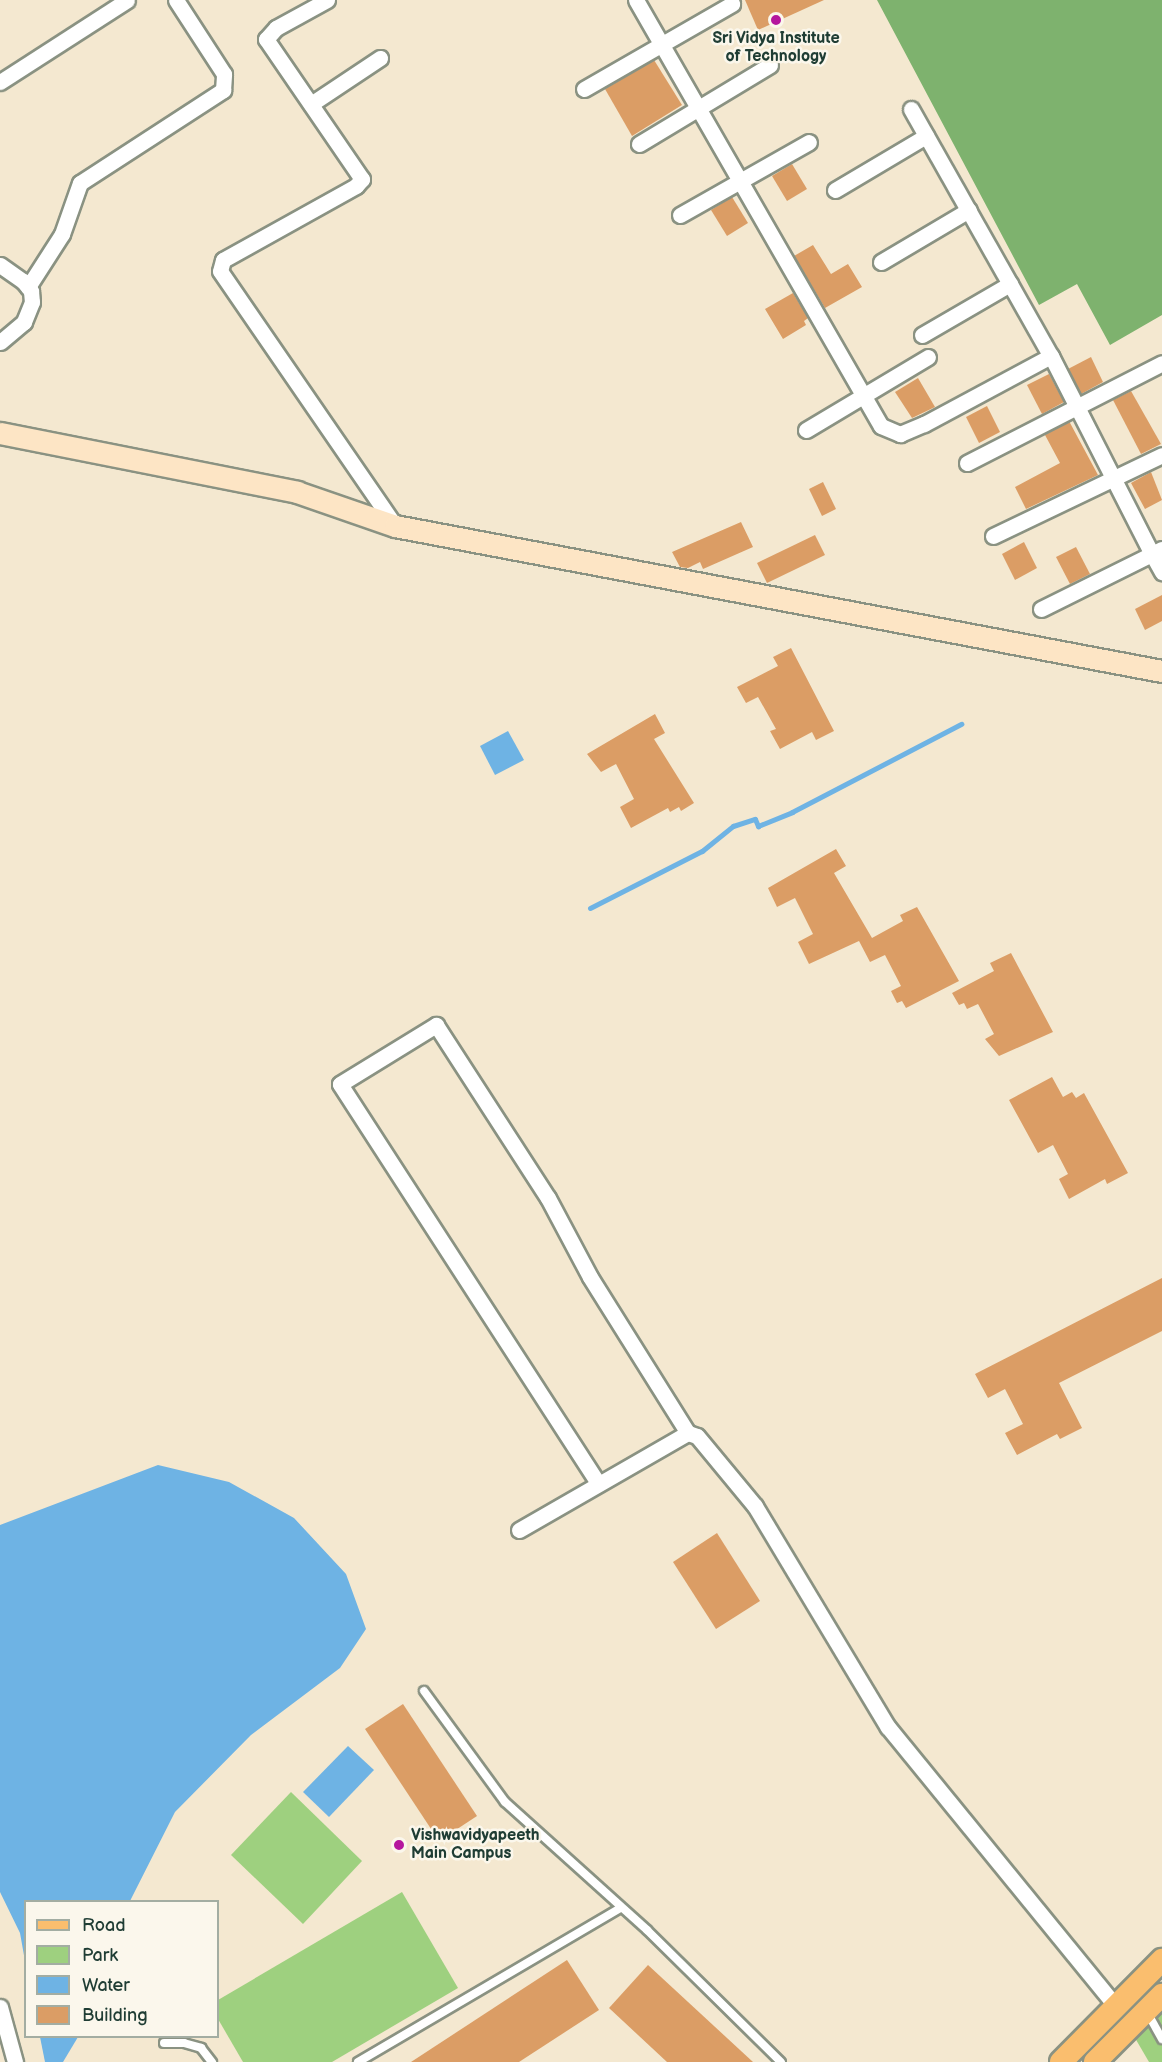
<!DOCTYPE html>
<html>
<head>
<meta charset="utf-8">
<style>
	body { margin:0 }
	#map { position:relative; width:1162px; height:2062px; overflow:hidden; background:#f4e8d0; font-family:"Balsamiq Sans",sans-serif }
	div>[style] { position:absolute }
	.green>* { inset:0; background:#9ed07f }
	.forest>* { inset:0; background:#7eb26e }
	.water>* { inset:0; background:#6eb3e4 }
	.stream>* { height:5px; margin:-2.5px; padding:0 2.5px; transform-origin:2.5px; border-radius:2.5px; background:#6eb3e4 }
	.building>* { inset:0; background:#db9d65 }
	.roads { filter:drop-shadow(2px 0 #8a9282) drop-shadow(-2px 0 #8a9282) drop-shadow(0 2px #8a9282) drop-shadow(0 -2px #8a9282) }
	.service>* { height:8px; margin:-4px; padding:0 4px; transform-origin:4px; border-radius:4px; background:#fff }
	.minor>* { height:15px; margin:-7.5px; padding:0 7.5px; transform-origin:7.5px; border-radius:7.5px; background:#fff }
	.secondary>* { height:21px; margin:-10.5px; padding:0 10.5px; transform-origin:10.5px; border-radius:10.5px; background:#fde5c5 }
	.primary>* { height:22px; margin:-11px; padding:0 11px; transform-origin:11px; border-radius:11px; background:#fabe6e }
	.dots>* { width:16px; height:16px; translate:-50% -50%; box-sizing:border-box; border:3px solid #fbf7ec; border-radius:50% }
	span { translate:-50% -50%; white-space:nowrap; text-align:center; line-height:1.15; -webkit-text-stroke:5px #fbf7ec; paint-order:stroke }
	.poi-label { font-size:16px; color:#1f3d34; font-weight:700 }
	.left { translate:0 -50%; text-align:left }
	.legend { position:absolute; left:24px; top:1900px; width:195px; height:138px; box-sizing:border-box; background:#fbf7ec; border:2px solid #a3ada2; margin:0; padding:8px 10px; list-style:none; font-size:18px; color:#1f3d34 }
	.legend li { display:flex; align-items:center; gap:12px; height:30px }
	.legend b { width:30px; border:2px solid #a3ada2 }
</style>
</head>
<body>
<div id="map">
	<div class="green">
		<div style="clip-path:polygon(291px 1792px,362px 1861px,303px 1924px,231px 1855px)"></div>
		<div style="clip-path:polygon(402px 1892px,458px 1988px,332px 2062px,243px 2062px,218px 2019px,218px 2000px)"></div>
		<div style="clip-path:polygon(1162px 2011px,1162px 2062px,1149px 2062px,1135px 2038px)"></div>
	</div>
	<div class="forest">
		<div style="clip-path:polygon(877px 0,1162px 0,1162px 315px,1110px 345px,1077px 284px,1039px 305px)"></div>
	</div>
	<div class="water">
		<div style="clip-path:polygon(508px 731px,524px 760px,495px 775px,480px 746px)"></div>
		<div style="clip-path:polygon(158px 1465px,229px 1482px,294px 1518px,346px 1574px,366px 1629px,340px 1668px,251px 1735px,175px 1812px,130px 1901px,26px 1902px,25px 1961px,20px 1933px,0 1892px,0 1525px)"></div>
		<div style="clip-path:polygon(348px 1746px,374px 1770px,329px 1817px,303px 1792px)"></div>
		<div style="clip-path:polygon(40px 2037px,40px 2036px,78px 2037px,63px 2062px,45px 2062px)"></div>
	</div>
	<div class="stream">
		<div style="left:590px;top:908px;width:126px;rotate:-27deg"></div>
		<div style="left:702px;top:851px;width:40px;rotate:-39deg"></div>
		<div style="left:733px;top:826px;width:23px;rotate:-18deg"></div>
		<div style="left:755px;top:819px;width:8px;rotate:67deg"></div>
		<div style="left:758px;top:826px;width:37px;rotate:-22deg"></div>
		<div style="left:792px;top:812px;width:191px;rotate:-27.5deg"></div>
	</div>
	<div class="building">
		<div style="clip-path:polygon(745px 0,824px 0,758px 30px)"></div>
		<div style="clip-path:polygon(654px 60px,682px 105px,632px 136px,605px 89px)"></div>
		<div style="clip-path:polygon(792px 164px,807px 189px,787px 201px,772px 176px)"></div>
		<div style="clip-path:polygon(732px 197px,748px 223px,727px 236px,711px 210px)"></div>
		<div style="clip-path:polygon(813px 245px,831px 274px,848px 264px,862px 287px,825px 308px,794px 256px)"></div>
		<div style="clip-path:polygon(793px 293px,808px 318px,804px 321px,806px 325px,783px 339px,765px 309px)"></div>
		<div style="clip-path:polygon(1091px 357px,1103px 382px,1081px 394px,1068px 369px)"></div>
		<div style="clip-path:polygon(1049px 374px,1064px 402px,1042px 414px,1027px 385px)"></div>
		<div style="clip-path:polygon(918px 378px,935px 407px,912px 418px,895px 392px)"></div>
		<div style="clip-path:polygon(1131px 391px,1161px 444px,1141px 454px,1113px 400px)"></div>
		<div style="clip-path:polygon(987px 406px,1000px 432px,979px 443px,966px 417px)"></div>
		<div style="clip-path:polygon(1069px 421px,1098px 475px,1026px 509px,1015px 487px,1060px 463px,1045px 435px)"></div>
		<div style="clip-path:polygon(1151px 472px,1162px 500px,1145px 509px,1131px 483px)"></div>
		<div style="clip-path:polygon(823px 482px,836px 509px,822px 516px,809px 489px)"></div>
		<div style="clip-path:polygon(741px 522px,753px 547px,703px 569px,700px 562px,688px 568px,680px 567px,672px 552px)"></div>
		<div style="clip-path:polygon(815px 535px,825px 555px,767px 583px,757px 563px)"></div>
		<div style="clip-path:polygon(1024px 542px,1037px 568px,1015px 580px,1002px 554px)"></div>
		<div style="clip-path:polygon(1076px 547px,1090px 574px,1070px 584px,1056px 557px)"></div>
		<div style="clip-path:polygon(1162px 595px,1162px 621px,1145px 630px,1135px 609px)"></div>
		<div style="clip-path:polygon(791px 648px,834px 731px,816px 740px,812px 732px,780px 749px,770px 731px,776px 729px,758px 697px,746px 703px,737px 687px,778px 666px,773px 657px)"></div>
		<div style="clip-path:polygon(655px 714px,665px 733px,654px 739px,694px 803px,681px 811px,679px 807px,670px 812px,668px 808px,631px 828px,620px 807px,634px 799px,616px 764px,601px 772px,587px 754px)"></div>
		<div style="clip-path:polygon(836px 849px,846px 866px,834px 873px,872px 938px,903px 921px,900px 915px,917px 907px,959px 981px,906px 1008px,902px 1001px,897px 1003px,891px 991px,901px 986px,885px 955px,870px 962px,859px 941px,809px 964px,798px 942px,813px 934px,795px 898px,777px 907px,768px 888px)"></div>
		<div style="clip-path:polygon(1011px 953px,1053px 1032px,999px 1056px,985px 1039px,994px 1034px,978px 1004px,967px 1009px,964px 1003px,959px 1005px,952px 993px,994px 971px,990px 963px)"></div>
		<div style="clip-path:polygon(1052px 1077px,1063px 1097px,1072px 1092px,1076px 1098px,1084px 1093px,1128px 1173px,1107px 1184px,1105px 1179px,1069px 1199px,1059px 1179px,1068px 1174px,1053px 1145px,1038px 1153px,1009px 1100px)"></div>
		<div style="clip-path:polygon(1162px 1278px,1162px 1331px,1059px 1383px,1082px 1428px,1060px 1439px,1057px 1434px,1017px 1455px,1005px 1433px,1023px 1424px,1005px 1389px,988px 1398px,975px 1374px)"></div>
		<div style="clip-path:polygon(717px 1533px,760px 1601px,716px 1629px,673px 1562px)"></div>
		<div style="clip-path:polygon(403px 1704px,477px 1816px,439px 1841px,365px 1729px)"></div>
		<div style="clip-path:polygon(567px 1960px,599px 2010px,519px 2062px,411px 2062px)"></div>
		<div style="clip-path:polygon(648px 1965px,753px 2062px,667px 2062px,609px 2008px)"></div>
	</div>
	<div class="roads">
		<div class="service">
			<div style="left:424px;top:1691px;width:137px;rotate:53.9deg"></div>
			<div style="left:505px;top:1802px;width:191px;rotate:42deg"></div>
			<div style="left:647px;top:1930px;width:188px;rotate:44.6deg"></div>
			<div style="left:1147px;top:2012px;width:31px;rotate:61deg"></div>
			<div style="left:164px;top:2043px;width:20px"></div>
			<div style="left:184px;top:2043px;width:18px;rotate:16deg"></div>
			<div style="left:201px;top:2048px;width:18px;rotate:52deg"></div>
			<div style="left:358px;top:2062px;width:304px;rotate:-30.4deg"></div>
		</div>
		<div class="minor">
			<div style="left:327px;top:0;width:58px;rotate:151.2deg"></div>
			<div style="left:276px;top:28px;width:15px;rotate:132deg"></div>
			<div style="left:266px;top:39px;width:170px;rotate:55.6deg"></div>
			<div style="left:362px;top:179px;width:9px;rotate:131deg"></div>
			<div style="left:356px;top:186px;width:152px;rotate:150.9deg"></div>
			<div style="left:223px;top:260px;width:11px;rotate:105deg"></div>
			<div style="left:220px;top:271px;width:309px;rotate:55.5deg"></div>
			<div style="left:636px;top:0;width:491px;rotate:60.1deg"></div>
			<div style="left:881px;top:426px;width:21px;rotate:23deg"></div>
			<div style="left:900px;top:434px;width:26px;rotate:-23deg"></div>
			<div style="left:924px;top:424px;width:144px;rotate:-28.2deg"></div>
			<div style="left:1051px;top:356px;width:222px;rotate:63deg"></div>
			<div style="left:1152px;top:554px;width:11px;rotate:-27deg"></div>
			<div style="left:0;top:82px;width:151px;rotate:-32.8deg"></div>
			<div style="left:584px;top:89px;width:171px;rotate:-29.9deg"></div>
			<div style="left:311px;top:104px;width:83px;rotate:-33.7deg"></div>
			<div style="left:911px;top:109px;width:284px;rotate:60.5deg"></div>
			<div style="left:639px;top:144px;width:153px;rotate:-31.1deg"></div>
			<div style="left:835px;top:190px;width:106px;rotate:-30.7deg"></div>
			<div style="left:680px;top:215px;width:148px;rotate:-29.5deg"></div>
			<div style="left:881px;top:262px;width:102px;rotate:-30.6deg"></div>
			<div style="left:0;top:265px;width:28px;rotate:35deg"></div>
			<div style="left:23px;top:281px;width:13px;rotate:51deg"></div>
			<div style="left:31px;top:291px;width:11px;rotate:85deg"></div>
			<div style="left:32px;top:302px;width:22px;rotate:112deg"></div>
			<div style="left:24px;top:322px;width:31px;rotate:140deg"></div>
			<div style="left:28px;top:287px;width:63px;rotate:-57.3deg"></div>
			<div style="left:62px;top:234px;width:54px;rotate:-70.6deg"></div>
			<div style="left:80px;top:183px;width:171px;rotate:-33deg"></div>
			<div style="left:223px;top:90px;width:16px;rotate:-86deg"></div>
			<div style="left:224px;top:74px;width:88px;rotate:-123deg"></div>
			<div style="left:922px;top:335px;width:102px;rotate:-30.1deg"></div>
			<div style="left:806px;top:430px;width:142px;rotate:-30.9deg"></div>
			<div style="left:967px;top:463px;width:219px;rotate:-27.1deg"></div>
			<div style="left:993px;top:536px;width:187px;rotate:-25.6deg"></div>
			<div style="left:1041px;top:609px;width:124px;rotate:-26.4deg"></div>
			<div style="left:1152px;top:554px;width:21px;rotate:61deg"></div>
			<div style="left:598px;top:1483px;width:475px;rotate:-122.9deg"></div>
			<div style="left:340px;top:1084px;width:113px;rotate:-31.6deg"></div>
			<div style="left:436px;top:1025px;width:206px;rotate:57.1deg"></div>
			<div style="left:548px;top:1198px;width:89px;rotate:62deg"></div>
			<div style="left:590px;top:1277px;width:184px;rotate:57.9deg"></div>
			<div style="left:688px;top:1433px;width:9px;rotate:18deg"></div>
			<div style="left:697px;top:1436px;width:91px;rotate:50.4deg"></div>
			<div style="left:755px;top:1506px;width:258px;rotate:59deg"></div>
			<div style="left:888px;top:1727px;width:361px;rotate:50.8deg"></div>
			<div style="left:519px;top:1530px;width:195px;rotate:-29.9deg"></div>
			<div style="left:0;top:2007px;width:57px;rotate:74.7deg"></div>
		</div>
		<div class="secondary">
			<div style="left:0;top:433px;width:303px;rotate:11.2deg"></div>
			<div style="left:297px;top:492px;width:104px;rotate:19.1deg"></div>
			<div style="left:395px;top:526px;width:781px;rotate:10.71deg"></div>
		</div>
		<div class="primary">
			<div style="left:1061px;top:2062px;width:144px;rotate:-45.3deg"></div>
			<div style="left:1095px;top:2062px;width:95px;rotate:-45deg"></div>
		</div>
	</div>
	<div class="dots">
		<div style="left:776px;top:20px;background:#b5179e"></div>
		<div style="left:399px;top:1845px;background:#b5179e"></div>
	</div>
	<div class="poi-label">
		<span style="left:776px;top:48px">Sri Vidya Institute<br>of Technology</span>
		<span class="left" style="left:411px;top:1845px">Vishwavidyapeeth<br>Main Campus</span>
	</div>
	<ul class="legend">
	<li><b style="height:8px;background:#fabe6e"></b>Road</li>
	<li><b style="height:16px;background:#9ed07f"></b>Park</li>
	<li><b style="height:16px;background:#6eb3e4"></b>Water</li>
	<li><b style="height:16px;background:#db9d65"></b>Building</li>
	</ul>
</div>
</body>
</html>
